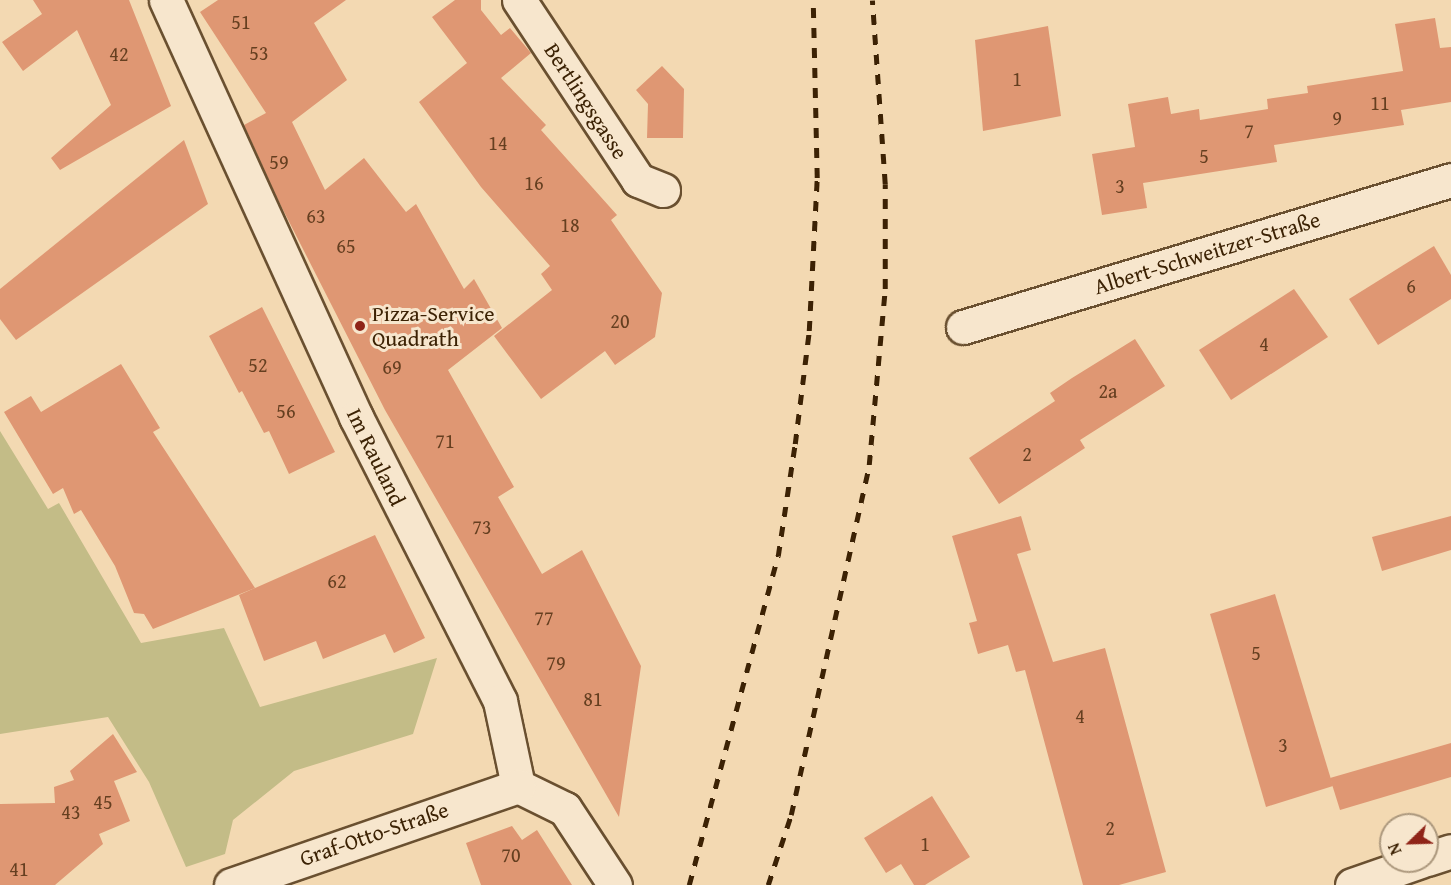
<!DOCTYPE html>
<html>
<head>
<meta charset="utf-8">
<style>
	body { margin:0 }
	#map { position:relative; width:1451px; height:885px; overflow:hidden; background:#f3d9b2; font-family:"Gentium Book Plus",serif }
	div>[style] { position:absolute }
	.green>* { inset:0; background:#c3bc87 }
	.building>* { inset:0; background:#df9773 }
	.roads { filter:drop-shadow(2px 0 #6a5030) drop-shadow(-2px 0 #6a5030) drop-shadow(0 2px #6a5030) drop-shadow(0 -2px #6a5030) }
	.minor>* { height:33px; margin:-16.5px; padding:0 16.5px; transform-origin:16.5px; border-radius:16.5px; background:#f7e6cd }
	.rail>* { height:4.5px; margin-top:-2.25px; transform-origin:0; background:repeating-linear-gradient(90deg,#3c2204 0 10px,transparent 0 20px) }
	.dots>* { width:16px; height:16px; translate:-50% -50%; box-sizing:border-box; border:3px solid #f7e6cd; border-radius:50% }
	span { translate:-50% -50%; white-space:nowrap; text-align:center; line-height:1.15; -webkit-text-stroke:6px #f7e6cd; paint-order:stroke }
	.number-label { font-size:20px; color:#653f20 }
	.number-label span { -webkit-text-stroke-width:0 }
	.street-label { font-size:22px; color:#3c2204 }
	.poi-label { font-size:22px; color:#3c2204 }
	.left { translate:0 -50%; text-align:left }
	.north { position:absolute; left:1379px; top:813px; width:60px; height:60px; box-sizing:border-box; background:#f7e6cd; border:2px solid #ac987d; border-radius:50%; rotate:247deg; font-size:16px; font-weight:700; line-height:24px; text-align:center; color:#3c2204 }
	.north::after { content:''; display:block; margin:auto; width:21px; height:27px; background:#8f2418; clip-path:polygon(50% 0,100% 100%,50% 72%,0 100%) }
</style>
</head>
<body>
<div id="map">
	<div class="green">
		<div style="clip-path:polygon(0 431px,48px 509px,59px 503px,141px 643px,224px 628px,260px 707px,437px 658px,413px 734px,294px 771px,233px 820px,225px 854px,186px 867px,149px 782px,108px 717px,0 734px)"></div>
	</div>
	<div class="building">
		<div style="clip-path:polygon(33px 0,129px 0,171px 106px,60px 170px,51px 158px,111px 105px,77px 30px,23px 71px,2px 42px,42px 14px)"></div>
		<div style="clip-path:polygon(218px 0,346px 0,314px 23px,347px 80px,292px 122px,325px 190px,364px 158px,406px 212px,416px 204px,464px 289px,474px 279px,502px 328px,448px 370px,514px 487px,498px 497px,542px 574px,582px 550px,641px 666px,619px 817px,385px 410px,277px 198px,244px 125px,266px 113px,200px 12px)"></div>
		<div style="clip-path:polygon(455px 0,481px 0,481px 10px,501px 35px,510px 28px,531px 53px,501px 78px,546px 125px,541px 130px,617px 215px,611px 220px,662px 293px,655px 337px,615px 365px,605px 351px,541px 399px,494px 336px,552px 290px,541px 274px,550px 266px,481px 187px,419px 102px,467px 63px,432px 17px)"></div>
		<div style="clip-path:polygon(1435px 18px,1440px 48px,1451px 47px,1451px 102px,1401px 110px,1404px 125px,1274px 145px,1277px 162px,1143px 183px,1147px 208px,1102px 215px,1092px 154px,1135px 147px,1128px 104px,1168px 97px,1171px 114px,1199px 109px,1200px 120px,1268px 109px,1267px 99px,1308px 93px,1307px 86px,1403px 71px,1395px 24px)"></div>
		<div style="clip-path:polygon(1048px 26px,1061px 116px,983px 131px,975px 40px)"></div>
		<div style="clip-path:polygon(662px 66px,684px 89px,683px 138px,647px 138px,648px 104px,636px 90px)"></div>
		<div style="clip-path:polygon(184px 140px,208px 204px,16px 340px,0 319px,0 289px)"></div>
		<div style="clip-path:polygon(1434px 246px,1451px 275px,1451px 299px,1378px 345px,1349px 299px)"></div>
		<div style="clip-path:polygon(1294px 289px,1328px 337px,1231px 400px,1199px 350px)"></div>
		<div style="clip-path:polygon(262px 307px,335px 452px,289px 474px,269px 431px,264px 433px,242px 391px,239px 393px,209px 336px)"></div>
		<div style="clip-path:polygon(1135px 339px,1165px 386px,1080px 440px,1085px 448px,999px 504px,969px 458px,1055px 401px,1050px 393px,1072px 378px)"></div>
		<div style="clip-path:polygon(121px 364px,160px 428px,153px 432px,255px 588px,153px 629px,144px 614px,134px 613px,115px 566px,81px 510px,74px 514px,63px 488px,53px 494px,4px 412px,31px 396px,41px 412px)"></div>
		<div style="clip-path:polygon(1021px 516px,1031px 550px,1017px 554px,1053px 662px,1105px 648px,1166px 872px,1119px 885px,1083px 885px,1025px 670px,1016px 672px,1008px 645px,978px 654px,969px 623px,977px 621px,952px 536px)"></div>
		<div style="clip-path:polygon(1451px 516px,1451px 550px,1382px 571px,1372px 537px)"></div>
		<div style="clip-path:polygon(375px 535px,425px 638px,394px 653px,385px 634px,323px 659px,316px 641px,264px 661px,239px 595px)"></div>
		<div style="clip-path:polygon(1275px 594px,1333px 786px,1266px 807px,1210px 614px)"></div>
		<div style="clip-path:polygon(113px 734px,137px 772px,114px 781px,130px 821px,99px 834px,103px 844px,55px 885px,0 885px,0 804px,55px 803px,54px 787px,74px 780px,70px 771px)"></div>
		<div style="clip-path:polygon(1451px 743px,1451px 777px,1340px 810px,1330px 778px)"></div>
		<div style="clip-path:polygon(932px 796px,970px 857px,925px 885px,914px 885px,901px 864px,886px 873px,864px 838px)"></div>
		<div style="clip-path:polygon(512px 826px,522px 840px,537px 830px,572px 885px,481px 885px,466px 843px)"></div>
	</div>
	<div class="roads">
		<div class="minor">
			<div style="left:166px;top:0;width:458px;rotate:65.5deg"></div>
			<div style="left:356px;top:417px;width:318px;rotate:63.1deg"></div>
			<div style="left:500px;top:701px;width:87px;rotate:78deg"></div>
			<div style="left:519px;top:0;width:216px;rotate:56.5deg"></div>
			<div style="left:638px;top:180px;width:27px;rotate:22deg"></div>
			<div style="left:963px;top:327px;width:510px;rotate:-16.76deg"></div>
			<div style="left:518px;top:786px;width:52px;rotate:26.1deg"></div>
			<div style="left:565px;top:809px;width:91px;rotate:56.7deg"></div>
			<div style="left:1427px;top:859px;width:25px;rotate:-18deg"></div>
			<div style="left:231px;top:885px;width:304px;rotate:-19deg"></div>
			<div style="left:1352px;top:885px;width:73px;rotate:-19.2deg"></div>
		</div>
	</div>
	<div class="rail">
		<div style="left:689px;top:885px;width:341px;rotate:-74.9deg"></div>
		<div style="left:778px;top:556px;width:113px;rotate:-81.4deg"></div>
		<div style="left:795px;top:444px;width:114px;rotate:-82.9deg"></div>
		<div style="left:809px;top:331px;width:153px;rotate:-87deg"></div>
		<div style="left:817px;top:178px;width:178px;rotate:-91.3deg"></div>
		<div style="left:768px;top:885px;width:74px;rotate:-71.8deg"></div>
		<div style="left:791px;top:815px;width:359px;rotate:-77.4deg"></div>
		<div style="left:869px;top:465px;width:177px;rotate:-84.8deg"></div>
		<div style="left:885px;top:289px;width:105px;rotate:-90deg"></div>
		<div style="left:885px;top:184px;width:184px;rotate:-94deg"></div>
	</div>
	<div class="dots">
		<div style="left:360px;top:326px;background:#8f2418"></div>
	</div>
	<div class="number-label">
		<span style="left:241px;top:21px">51</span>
		<span style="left:259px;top:52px">53</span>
		<span style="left:119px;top:53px">42</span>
		<span style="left:1017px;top:78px">1</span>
		<span style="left:1380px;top:102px">11</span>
		<span style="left:1337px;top:117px">9</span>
		<span style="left:1249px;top:130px">7</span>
		<span style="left:498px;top:142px">14</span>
		<span style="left:1204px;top:155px">5</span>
		<span style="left:279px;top:161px">59</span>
		<span style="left:534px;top:182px">16</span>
		<span style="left:1120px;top:185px">3</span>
		<span style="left:316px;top:215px">63</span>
		<span style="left:570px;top:224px">18</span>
		<span style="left:346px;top:245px">65</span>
		<span style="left:1411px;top:285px">6</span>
		<span style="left:620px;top:320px">20</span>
		<span style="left:1264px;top:343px">4</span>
		<span style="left:258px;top:364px">52</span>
		<span style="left:392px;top:366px">69</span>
		<span style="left:1108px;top:390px">2a</span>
		<span style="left:286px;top:410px">56</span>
		<span style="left:445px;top:440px">71</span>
		<span style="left:1027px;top:453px">2</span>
		<span style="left:482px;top:526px">73</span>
		<span style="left:337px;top:580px">62</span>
		<span style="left:544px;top:617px">77</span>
		<span style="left:1256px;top:652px">5</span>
		<span style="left:556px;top:662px">79</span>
		<span style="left:593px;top:698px">81</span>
		<span style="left:1080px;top:715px">4</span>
		<span style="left:1283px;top:744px">3</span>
		<span style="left:103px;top:801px">45</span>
		<span style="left:71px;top:811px">43</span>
		<span style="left:1110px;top:827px">2</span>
		<span style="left:925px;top:843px">1</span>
		<span style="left:511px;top:854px">70</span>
		<span style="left:19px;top:868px">41</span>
	</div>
	<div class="street-label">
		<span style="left:586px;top:101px;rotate:57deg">Bertlingsgasse</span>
		<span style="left:1207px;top:253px;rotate:-17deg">Albert-Schweitzer-Straße</span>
		<span style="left:376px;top:457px;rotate:64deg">Im Rauland</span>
		<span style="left:374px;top:834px;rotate:-19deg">Graf-Otto-Straße</span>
	</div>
	<div class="poi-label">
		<span class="left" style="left:372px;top:326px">Pizza-Service<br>Quadrath</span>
	</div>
	<div class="north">N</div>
</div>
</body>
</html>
